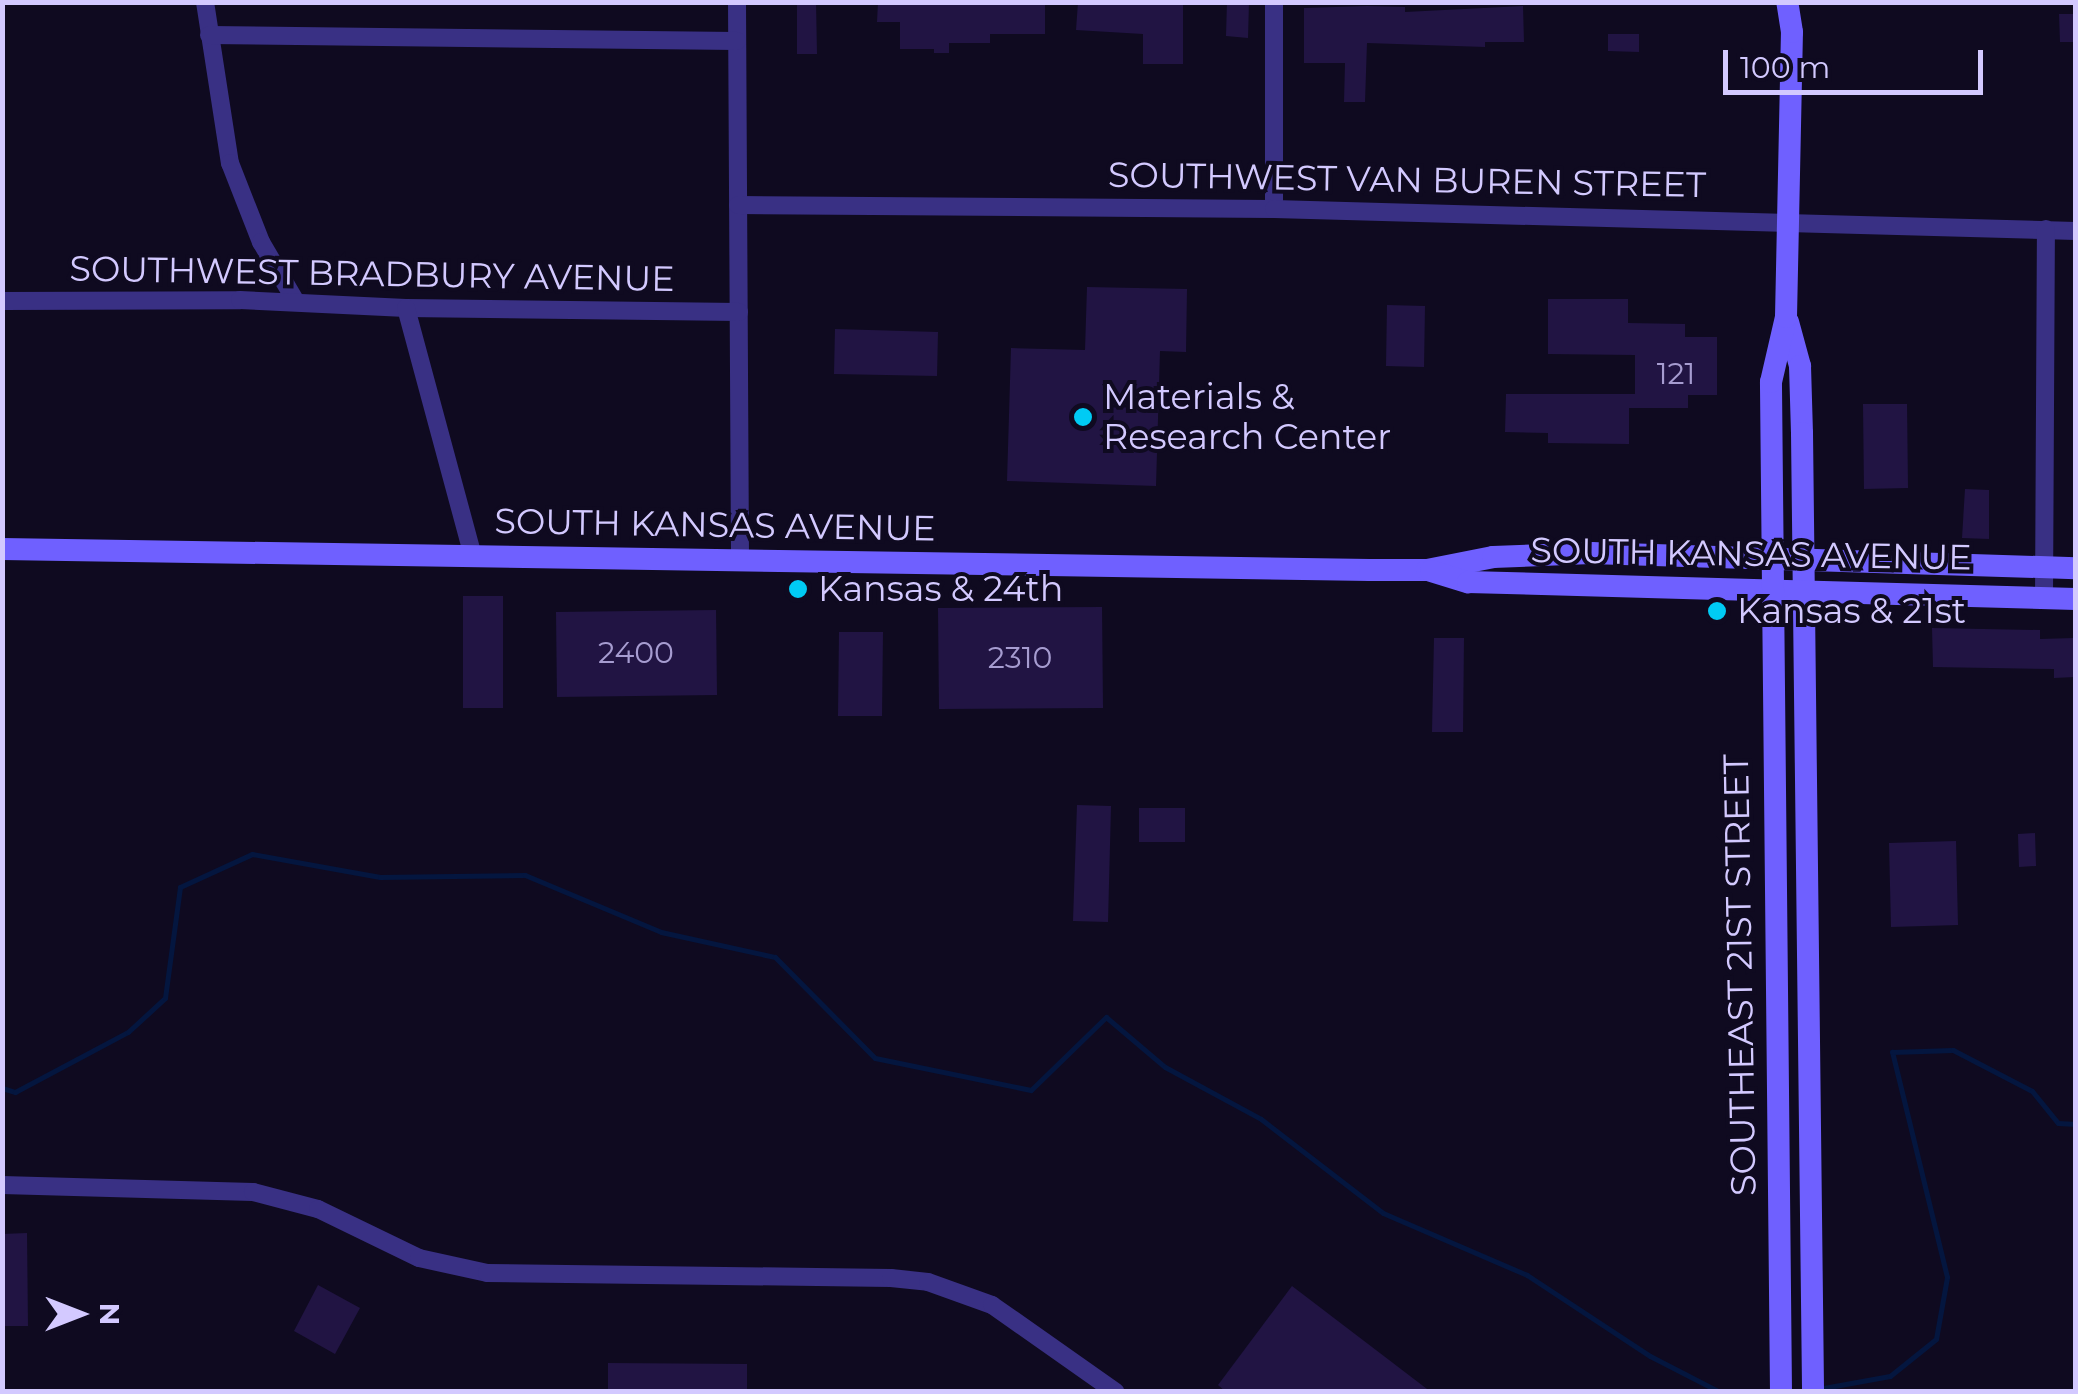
<!DOCTYPE html>
<html>
<head>
<meta charset="utf-8">
<style>
	body { margin:0 }
	#map { position:relative; width:2078px; height:1394px; overflow:hidden; background:#0f0a20; font-family:Montserrat,sans-serif }
	div>[style] { position:absolute }
	.stream>* { height:5px; margin:-2.5px; padding:0 2.5px; transform-origin:2.5px; border-radius:2.5px; background:#04163f }
	.building>* { inset:0; background:#211443 }
	.minor>* { height:18px; margin:-9px; padding:0 9px; transform-origin:9px; border-radius:9px; background:#393084 }
	.secondary>* { height:22px; margin:-11px; padding:0 11px; transform-origin:11px; border-radius:11px; background:#6f60ff }
	.dots>* { width:28px; height:28px; translate:-50% -50%; box-sizing:border-box; border:5px solid #0f0a20; border-radius:50% }
	span { translate:-50% -50%; white-space:nowrap; text-align:center; line-height:1.15; -webkit-text-stroke:8px #0f0a20; paint-order:stroke }
	.number-label { font-size:30px; color:#a69cd0 }
	.number-label span { -webkit-text-stroke-width:0 }
	.street-label { font-size:35px; color:#d3c9ff }
	.poi-label { font-size:35px; color:#d3c9ff }
	.left { translate:0 -50%; text-align:left }
	.frame { position:absolute; inset:0; border:5px solid #d3c9ff; pointer-events:none }
	.north { position:absolute; left:30px; top:1264px; width:100px; height:100px; -webkit-text-stroke:8px #0f0a20; paint-order:stroke; rotate:90deg; font-size:28px; font-weight:700; line-height:40px; text-align:center; color:#d3c9ff }
	.north::after { content:''; display:block; margin:auto; width:35px; height:45px; background:#d3c9ff; clip-path:polygon(50% 0,100% 100%,50% 72%,0 100%) }
	.scale { position:absolute; left:1723px; top:50px; width:260px; height:45px; box-sizing:border-box; border:5px solid #d3c9ff; border-top:0; padding-left:12px; font-size:30px; line-height:35px; white-space:nowrap; color:#d3c9ff; -webkit-text-stroke:8px #0f0a20; paint-order:stroke }
</style>
</head>
<body>
<div id="map">
	<div class="stream">
		<div style="left:2px;top:1088px;width:14px;rotate:17deg"></div>
		<div style="left:15px;top:1092px;width:128px;rotate:-28deg"></div>
		<div style="left:128px;top:1032px;width:50px;rotate:-42.6deg"></div>
		<div style="left:165px;top:998px;width:112px;rotate:-82.3deg"></div>
		<div style="left:180px;top:887px;width:79px;rotate:-24.6deg"></div>
		<div style="left:252px;top:854px;width:130px;rotate:10.2deg"></div>
		<div style="left:380px;top:877px;width:145px;rotate:-0.8deg"></div>
		<div style="left:525px;top:875px;width:147px;rotate:22.7deg"></div>
		<div style="left:661px;top:932px;width:117px;rotate:12.4deg"></div>
		<div style="left:775px;top:957px;width:142px;rotate:45.3deg"></div>
		<div style="left:875px;top:1058px;width:159px;rotate:11.6deg"></div>
		<div style="left:1031px;top:1090px;width:105px;rotate:-44.2deg"></div>
		<div style="left:1106px;top:1017px;width:77px;rotate:40.3deg"></div>
		<div style="left:1165px;top:1067px;width:109px;rotate:28.4deg"></div>
		<div style="left:1261px;top:1119px;width:154px;rotate:37.6deg"></div>
		<div style="left:1383px;top:1213px;width:157px;rotate:23.3deg"></div>
		<div style="left:1527px;top:1275px;width:147px;rotate:33.4deg"></div>
		<div style="left:1650px;top:1356px;width:79px;rotate:27.2deg"></div>
		<div style="left:1818px;top:1389px;width:73px;rotate:-10.2deg"></div>
		<div style="left:1890px;top:1376px;width:59px;rotate:-38.8deg"></div>
		<div style="left:1936px;top:1339px;width:63px;rotate:-79.9deg"></div>
		<div style="left:1947px;top:1277px;width:232px;rotate:-103.7deg"></div>
		<div style="left:1892px;top:1052px;width:61px;rotate:-1.9deg"></div>
		<div style="left:1953px;top:1050px;width:89px;rotate:27.4deg"></div>
		<div style="left:2032px;top:1091px;width:41px;rotate:50.9deg"></div>
		<div style="left:2058px;top:1123px;width:18px;rotate:3deg"></div>
	</div>
	<div class="building">
		<div style="clip-path:polygon(797px 2px,816px 2px,817px 54px,797px 54px)"></div>
		<div style="clip-path:polygon(878px 2px,1045px 2px,1045px 34px,990px 34px,990px 43px,949px 43px,949px 53px,934px 53px,934px 49px,900px 49px,900px 22px,877px 22px)"></div>
		<div style="clip-path:polygon(1078px 2px,1183px 2px,1183px 64px,1143px 64px,1143px 34px,1076px 30px)"></div>
		<div style="clip-path:polygon(1227px 2px,1249px 2px,1248px 38px,1226px 36px)"></div>
		<div style="clip-path:polygon(1367px 6px,1405px 7px,1405px 12px,1523px 6px,1524px 42px,1485px 42px,1485px 47px,1367px 43px,1365px 102px,1344px 102px,1345px 63px,1304px 63px,1304px 8px)"></div>
		<div style="clip-path:polygon(2059px 14px,2076px 14px,2076px 42px,2060px 42px)"></div>
		<div style="clip-path:polygon(1608px 34px,1639px 34px,1639px 52px,1608px 51px)"></div>
		<div style="clip-path:polygon(1087px 287px,1187px 289px,1186px 352px,1160px 351px,1156px 486px,1007px 481px,1011px 348px,1085px 350px)"></div>
		<div style="clip-path:polygon(1548px 299px,1628px 299px,1628px 323px,1685px 324px,1685px 337px,1717px 337px,1717px 395px,1688px 395px,1688px 408px,1629px 408px,1629px 444px,1548px 443px,1548px 433px,1505px 432px,1506px 394px,1635px 394px,1635px 355px,1548px 354px)"></div>
		<div style="clip-path:polygon(1387px 305px,1425px 306px,1424px 367px,1386px 366px)"></div>
		<div style="clip-path:polygon(835px 329px,938px 332px,937px 376px,834px 374px)"></div>
		<div style="clip-path:polygon(1863px 404px,1907px 404px,1908px 488px,1864px 489px)"></div>
		<div style="clip-path:polygon(1965px 489px,1989px 490px,1989px 539px,1962px 538px)"></div>
		<div style="clip-path:polygon(463px 596px,503px 596px,503px 708px,463px 708px)"></div>
		<div style="clip-path:polygon(1102px 607px,1103px 708px,939px 709px,938px 608px)"></div>
		<div style="clip-path:polygon(716px 610px,717px 695px,557px 697px,556px 612px)"></div>
		<div style="clip-path:polygon(1932px 628px,2040px 630px,2040px 639px,2074px 638px,2075px 677px,2054px 678px,2054px 669px,1933px 667px)"></div>
		<div style="clip-path:polygon(839px 632px,883px 632px,882px 716px,838px 716px)"></div>
		<div style="clip-path:polygon(1434px 638px,1464px 638px,1463px 732px,1432px 732px)"></div>
		<div style="clip-path:polygon(1077px 805px,1111px 806px,1108px 922px,1073px 921px)"></div>
		<div style="clip-path:polygon(1139px 808px,1185px 808px,1185px 842px,1139px 842px)"></div>
		<div style="clip-path:polygon(2035px 833px,2036px 866px,2019px 867px,2018px 834px)"></div>
		<div style="clip-path:polygon(1956px 841px,1958px 925px,1891px 927px,1889px 843px)"></div>
		<div style="clip-path:polygon(27px 1233px,28px 1326px,2px 1326px,2px 1234px)"></div>
		<div style="clip-path:polygon(318px 1285px,360px 1308px,335px 1354px,294px 1331px)"></div>
		<div style="clip-path:polygon(1292px 1286px,1431px 1392px,1226px 1392px,1218px 1385px)"></div>
		<div style="clip-path:polygon(608px 1363px,747px 1364px,747px 1392px,608px 1392px)"></div>
	</div>
	<div class="minor">
		<div style="left:205px;top:2px;width:163px;rotate:81.2deg"></div>
		<div style="left:230px;top:163px;width:85px;rotate:68.6deg"></div>
		<div style="left:261px;top:242px;width:69px;rotate:59.7deg"></div>
		<div style="left:737px;top:2px;width:559px;rotate:89.69deg"></div>
		<div style="left:1274px;top:2px;width:207px;rotate:90deg"></div>
		<div style="left:209px;top:35px;width:528px;rotate:0.65deg"></div>
		<div style="left:738px;top:205px;width:536px;rotate:0.43deg"></div>
		<div style="left:1274px;top:209px;width:802px;rotate:1.57deg"></div>
		<div style="left:2px;top:301px;width:238px;rotate:-0.2deg"></div>
		<div style="left:240px;top:300px;width:166px;rotate:2.8deg"></div>
		<div style="left:406px;top:308px;width:333px;rotate:0.7deg"></div>
		<div style="left:406px;top:308px;width:257px;rotate:74.9deg"></div>
		<div style="left:2044px;top:598px;width:369px;rotate:-89.7deg"></div>
		<div style="left:2px;top:1185px;width:251px;rotate:1.6deg"></div>
		<div style="left:253px;top:1192px;width:67px;rotate:14.7deg"></div>
		<div style="left:318px;top:1209px;width:112px;rotate:25.9deg"></div>
		<div style="left:419px;top:1258px;width:70px;rotate:12.4deg"></div>
		<div style="left:487px;top:1273px;width:404px;rotate:0.7deg"></div>
		<div style="left:891px;top:1278px;width:37px;rotate:6deg"></div>
		<div style="left:928px;top:1282px;width:68px;rotate:19.8deg"></div>
		<div style="left:992px;top:1305px;width:151px;rotate:35.1deg"></div>
	</div>
	<div class="secondary">
		<div style="left:1788px;top:322px;width:46px;rotate:74.7deg"></div>
		<div style="left:1800px;top:366px;width:67px;rotate:88.3deg"></div>
		<div style="left:1802px;top:433px;width:959px;rotate:89.34deg"></div>
		<div style="left:2px;top:549px;width:1368px;rotate:0.88deg"></div>
		<div style="left:1370px;top:570px;width:57px"></div>
		<div style="left:1427px;top:570px;width:67px;rotate:-11.1deg"></div>
		<div style="left:1493px;top:557px;width:98px;rotate:-2.3deg"></div>
		<div style="left:1591px;top:553px;width:485px;rotate:1.8deg"></div>
		<div style="left:1431px;top:571px;width:39px;rotate:17deg"></div>
		<div style="left:1468px;top:582px;width:608px;rotate:1.6deg"></div>
		<div style="left:1781px;top:1392px;width:1010px;rotate:-90.57deg"></div>
		<div style="left:1771px;top:382px;width:67px;rotate:-77deg"></div>
		<div style="left:1786px;top:317px;width:285px;rotate:-88.8deg"></div>
		<div style="left:1792px;top:32px;width:30px;rotate:-99deg"></div>
	</div>
	<div class="dots">
		<div style="left:1083px;top:417px;background:#00cbf4"></div>
		<div style="left:798px;top:589px;background:#00cbf4"></div>
		<div style="left:1717px;top:611px;background:#00cbf4"></div>
	</div>
	<div class="number-label">
		<span style="left:1676px;top:374px">121</span>
		<span style="left:636px;top:653px">2400</span>
		<span style="left:1020px;top:658px">2310</span>
	</div>
	<div class="street-label">
		<span style="left:1407px;top:180px;rotate:1deg">SOUTHWEST VAN BUREN STREET</span>
		<span style="left:372px;top:274px;rotate:1deg">SOUTHWEST BRADBURY AVENUE</span>
		<span style="left:715px;top:525px;rotate:1deg">SOUTH KANSAS AVENUE</span>
		<span style="left:1751px;top:554px;rotate:1deg">SOUTH KANSAS AVENUE</span>
		<span style="left:1740px;top:975px;rotate:-91deg">SOUTHEAST 21ST STREET</span>
	</div>
	<div class="poi-label">
		<span class="left" style="left:1103px;top:417px">Materials &amp;<br>Research Center</span>
		<span class="left" style="left:818px;top:589px">Kansas &amp; 24th</span>
		<span class="left" style="left:1737px;top:611px">Kansas &amp; 21st</span>
	</div>
	<div class="frame"></div>
	<div class="north">N</div>
	<div class="scale">100 m</div>
</div>
</body>
</html>
